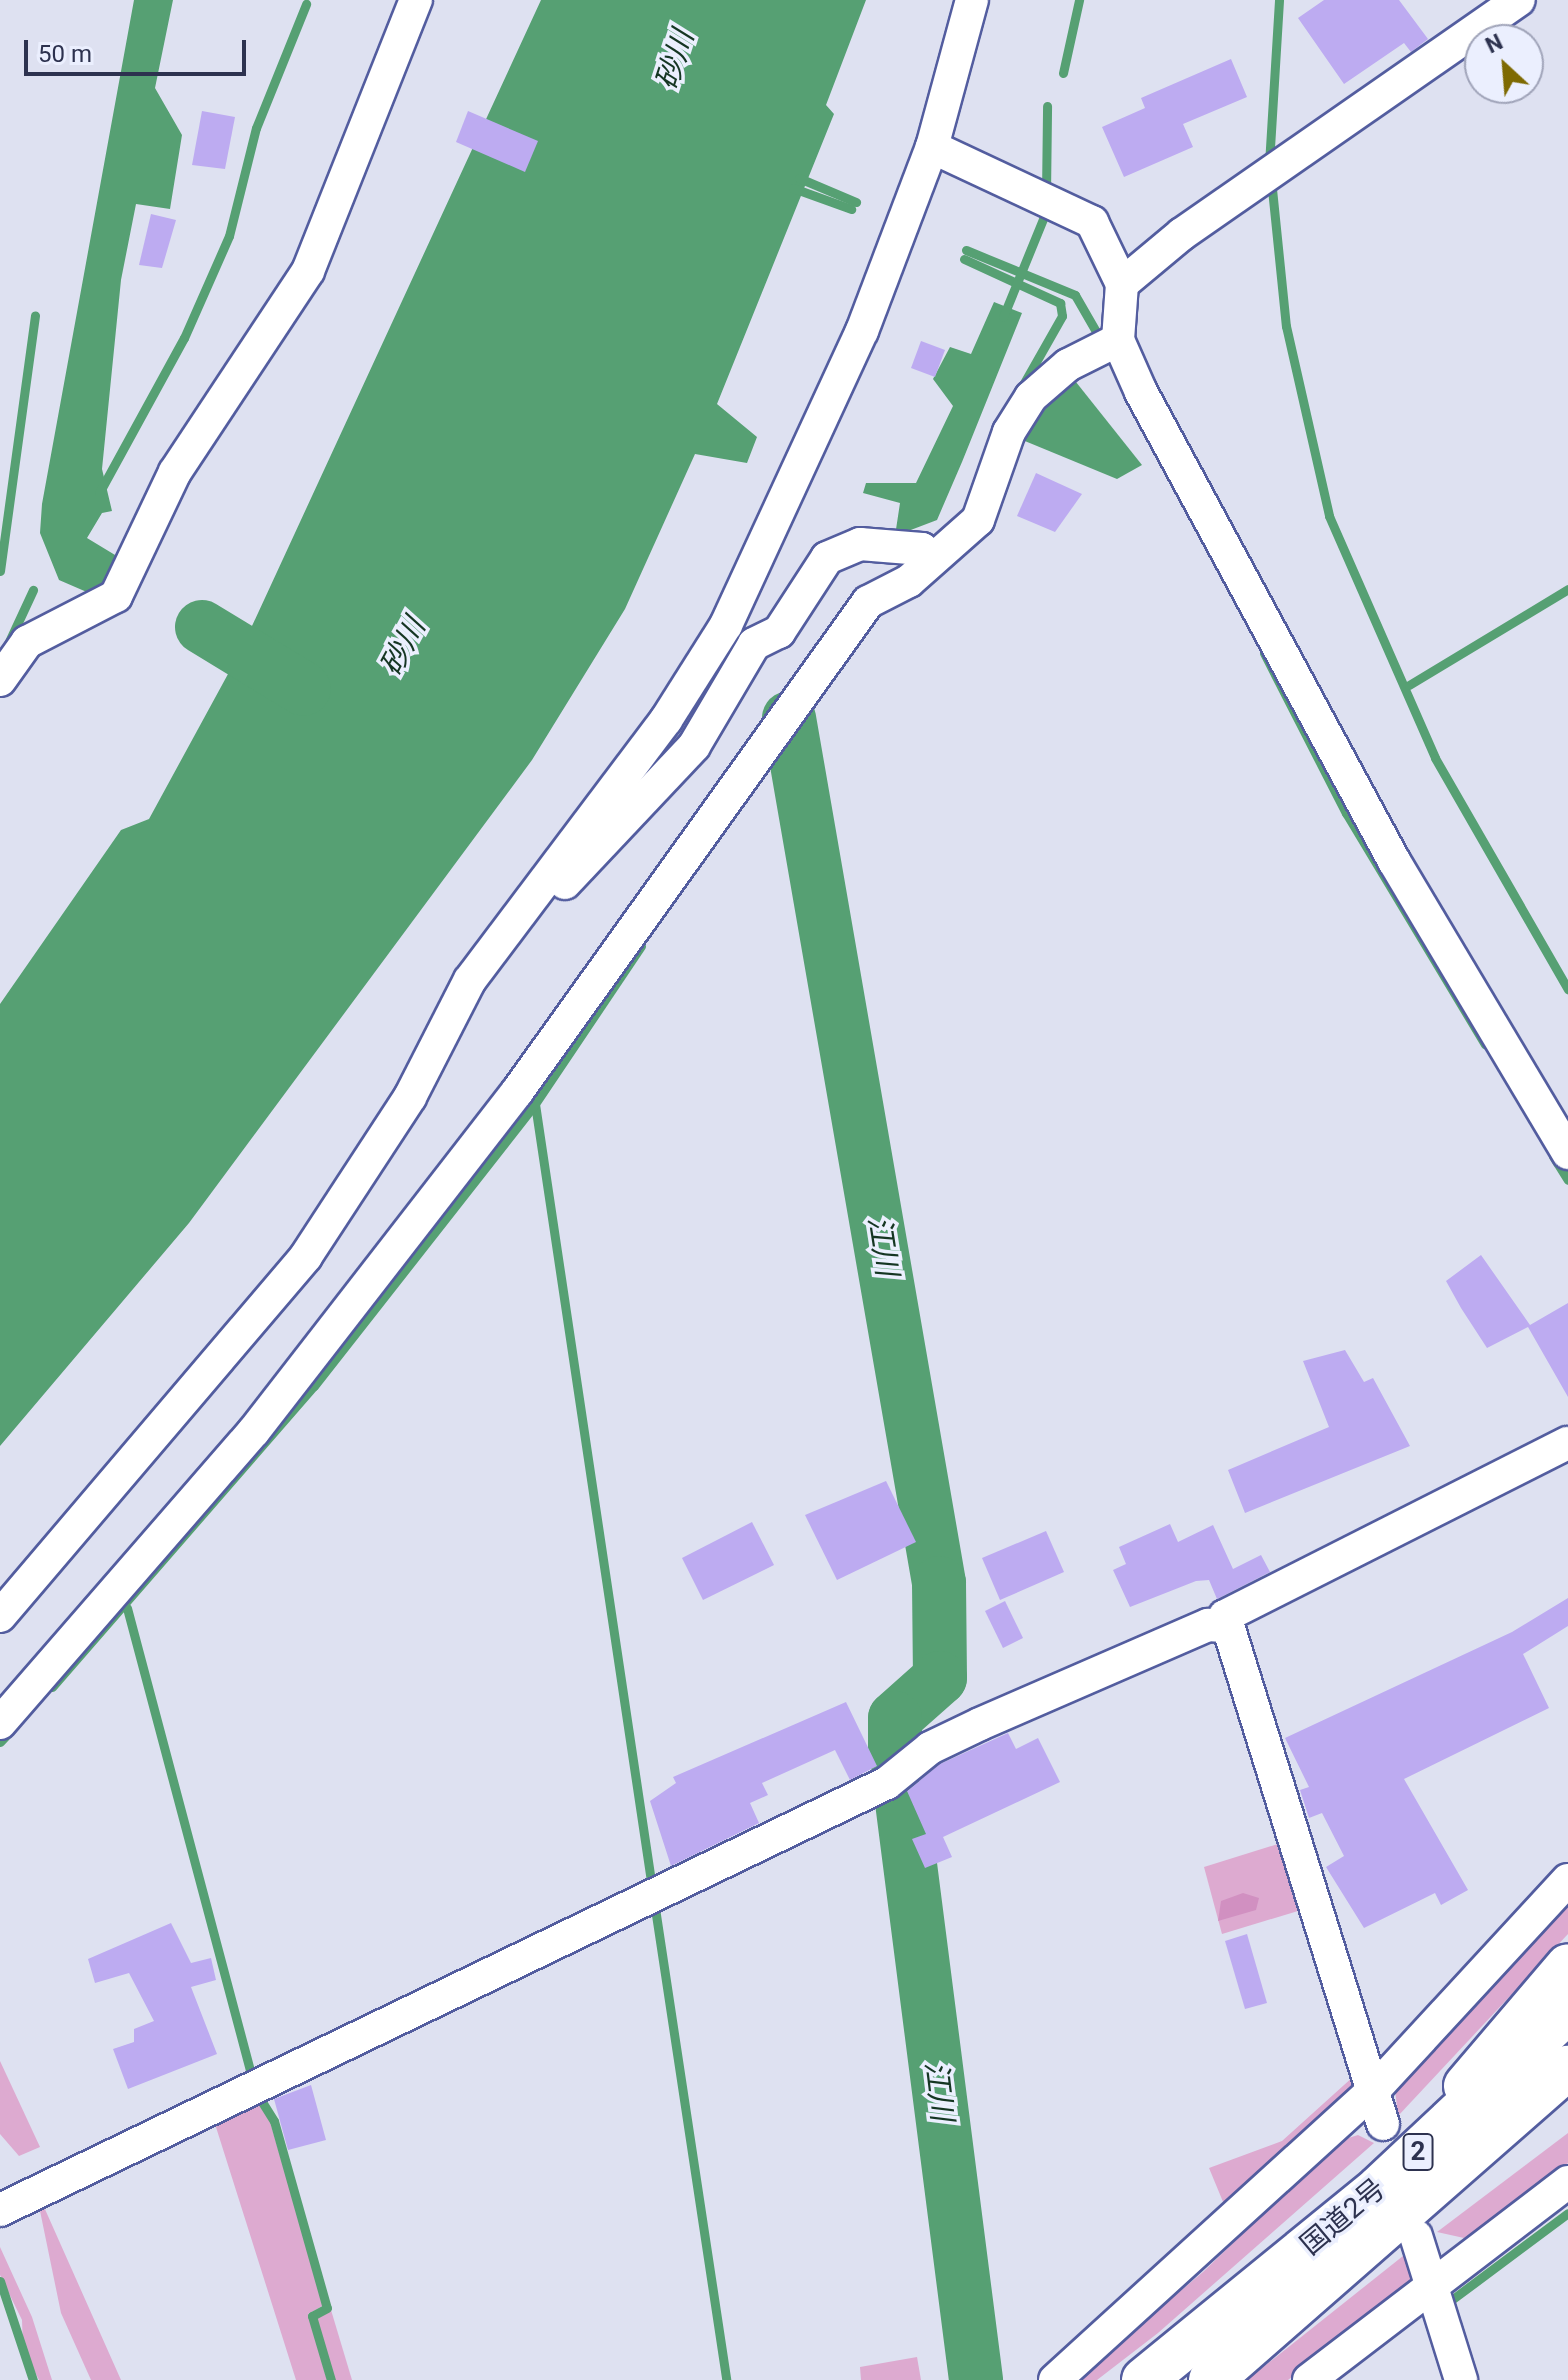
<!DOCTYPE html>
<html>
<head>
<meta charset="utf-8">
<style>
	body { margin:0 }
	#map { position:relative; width:1568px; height:2380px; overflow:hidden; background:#dee1f1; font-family:Roboto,"Noto Sans JP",sans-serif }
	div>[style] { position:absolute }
	.green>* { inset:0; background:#ddaad0 }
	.forest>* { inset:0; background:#d190c1 }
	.water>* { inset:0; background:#56a073 }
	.stream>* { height:9px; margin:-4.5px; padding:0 4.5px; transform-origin:4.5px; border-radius:4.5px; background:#56a073 }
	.river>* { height:54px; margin:-27px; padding:0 27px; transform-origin:27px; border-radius:27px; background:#56a073 }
	.building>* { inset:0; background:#bdabf1 }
	.roads { filter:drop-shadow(2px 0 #535d9f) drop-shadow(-2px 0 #535d9f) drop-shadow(0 2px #535d9f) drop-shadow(0 -2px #535d9f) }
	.street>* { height:32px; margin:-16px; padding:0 16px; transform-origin:16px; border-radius:16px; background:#fff }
	.secondary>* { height:44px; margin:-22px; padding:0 22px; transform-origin:22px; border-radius:22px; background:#fff }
	.highway>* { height:44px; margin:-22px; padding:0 22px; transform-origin:22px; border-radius:22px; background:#fff }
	span { translate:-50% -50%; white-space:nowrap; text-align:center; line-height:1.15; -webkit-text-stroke:7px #ebeffe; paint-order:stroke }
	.shield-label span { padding:2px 6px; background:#ebeffe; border:2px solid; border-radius:6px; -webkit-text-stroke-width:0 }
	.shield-label { font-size:26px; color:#2d324f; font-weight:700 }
	.street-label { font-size:28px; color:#2d324f }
	.water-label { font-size:30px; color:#153623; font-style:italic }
	.north { position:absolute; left:1464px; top:24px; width:80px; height:80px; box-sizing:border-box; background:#ebeffe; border:2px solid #9fa3b8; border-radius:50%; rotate:334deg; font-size:22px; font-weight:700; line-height:32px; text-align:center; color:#2d324f }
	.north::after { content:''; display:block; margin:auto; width:28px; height:36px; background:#7e6a02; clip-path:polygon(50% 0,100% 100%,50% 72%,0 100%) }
	.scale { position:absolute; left:24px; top:40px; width:222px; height:36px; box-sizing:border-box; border:4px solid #2d324f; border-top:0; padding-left:10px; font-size:24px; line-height:28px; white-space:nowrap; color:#2d324f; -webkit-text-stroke:6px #ebeffe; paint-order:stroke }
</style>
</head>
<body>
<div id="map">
	<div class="green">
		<div style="clip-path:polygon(1278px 1844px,1298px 1911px,1222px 1934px,1204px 1867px)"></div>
		<div style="clip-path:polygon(1568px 1904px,1568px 1934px,1398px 2116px,1395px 2089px)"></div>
		<div style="clip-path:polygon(0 2061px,40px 2147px,19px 2156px,0 2134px)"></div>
		<div style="clip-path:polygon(1354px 2076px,1352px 2086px,1226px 2209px,1209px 2168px,1282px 2141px)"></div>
		<div style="clip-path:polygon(256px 2099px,268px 2115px,324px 2305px,308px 2314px,327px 2380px,296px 2380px,215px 2124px,44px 2207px,121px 2380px,91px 2380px,61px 2313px,39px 2206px)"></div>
		<div style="clip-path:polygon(1568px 2133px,1568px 2163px,1486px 2229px,1464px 2238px,1437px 2232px)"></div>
		<div style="clip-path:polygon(1358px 2135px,1374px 2143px,1158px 2333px,1097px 2380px,1075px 2380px,1203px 2272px,1339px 2141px)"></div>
		<div style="clip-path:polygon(0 2247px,32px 2317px,52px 2380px,39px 2380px,23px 2348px,22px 2320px,0 2275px)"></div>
		<div style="clip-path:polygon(1408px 2252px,1415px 2276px,1394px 2300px,1288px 2380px,1247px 2380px)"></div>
		<div style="clip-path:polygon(331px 2310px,352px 2380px,335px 2380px,317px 2318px)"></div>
		<div style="clip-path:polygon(917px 2357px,921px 2380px,861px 2380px,860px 2367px)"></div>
	</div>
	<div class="forest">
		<div style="clip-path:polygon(1243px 1893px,1259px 1898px,1256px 1910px,1218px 1921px,1221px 1901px)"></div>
	</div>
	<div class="water">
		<div style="clip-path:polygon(134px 0,173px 0,155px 88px,182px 135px,170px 209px,136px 204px,121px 280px,102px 469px,112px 511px,102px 513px,87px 538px,120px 558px,96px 596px,59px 580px,40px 533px,42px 504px)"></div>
		<div style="clip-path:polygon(541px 0,866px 0,826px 105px,834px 114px,717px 404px,757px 437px,747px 463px,695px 454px,625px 609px,532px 760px,189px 1223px,0 1446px,0 1004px,121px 830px,149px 819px,240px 652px)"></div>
		<div style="clip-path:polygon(994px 302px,1022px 313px,962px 462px,937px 520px,895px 536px,900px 503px,863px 493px,866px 483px,916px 483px,953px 406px,933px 379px,950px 347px,971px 354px)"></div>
		<div style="clip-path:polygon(1072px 377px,1142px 465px,1117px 479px,1020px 439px)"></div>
	</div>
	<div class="stream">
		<div style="left:1063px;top:73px;width:75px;rotate:-77.6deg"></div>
		<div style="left:1269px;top:164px;width:164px;rotate:-86.5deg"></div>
		<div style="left:799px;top:178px;width:62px;rotate:22.8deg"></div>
		<div style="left:1271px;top:179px;width:148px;rotate:84.2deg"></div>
		<div style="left:1286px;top:326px;width:195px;rotate:77.2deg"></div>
		<div style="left:1329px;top:516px;width:264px;rotate:66.3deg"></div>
		<div style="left:1435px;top:758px;width:267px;rotate:60.1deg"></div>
		<div style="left:793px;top:188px;width:62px;rotate:19.9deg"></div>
		<div style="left:1046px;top:194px;width:88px;rotate:-89.3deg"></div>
		<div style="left:966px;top:250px;width:118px;rotate:22.4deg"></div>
		<div style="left:1075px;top:295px;width:54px;rotate:60.1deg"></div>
		<div style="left:964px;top:259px;width:106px;rotate:24.6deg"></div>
		<div style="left:1060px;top:303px;width:13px;rotate:81deg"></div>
		<div style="left:1062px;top:316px;width:85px;rotate:119.6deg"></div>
		<div style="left:1003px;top:317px;width:117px;rotate:-67.8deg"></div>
		<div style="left:99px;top:493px;width:177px;rotate:-61.3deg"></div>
		<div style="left:184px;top:338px;width:111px;rotate:-66.2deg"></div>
		<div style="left:229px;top:236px;width:111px;rotate:-76deg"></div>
		<div style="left:256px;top:128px;width:134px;rotate:-68deg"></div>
		<div style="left:0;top:571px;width:258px;rotate:-82.2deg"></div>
		<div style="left:7px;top:646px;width:62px;rotate:-65.1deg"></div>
		<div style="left:1264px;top:653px;width:180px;rotate:62.9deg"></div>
		<div style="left:1346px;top:813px;width:270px;rotate:59deg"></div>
		<div style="left:1409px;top:685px;width:186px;rotate:-31.1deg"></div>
		<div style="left:641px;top:946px;width:190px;rotate:123.9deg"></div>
		<div style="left:535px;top:1104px;width:786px;rotate:81.51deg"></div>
		<div style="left:1553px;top:1156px;width:28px;rotate:58deg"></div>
		<div style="left:127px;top:1608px;width:481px;rotate:75.1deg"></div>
		<div style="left:52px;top:1687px;width:399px;rotate:-49deg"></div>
		<div style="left:314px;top:1386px;width:358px;rotate:-51.9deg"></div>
		<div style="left:0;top:1742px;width:18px;rotate:-47deg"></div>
		<div style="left:655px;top:1908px;width:477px;rotate:81.4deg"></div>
		<div style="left:259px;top:2097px;width:28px;rotate:58deg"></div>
		<div style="left:274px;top:2121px;width:194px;rotate:74.2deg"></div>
		<div style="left:327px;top:2308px;width:17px;rotate:152deg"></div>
		<div style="left:312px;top:2316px;width:67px;rotate:73.5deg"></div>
		<div style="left:0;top:2281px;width:104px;rotate:71.6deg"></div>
		<div style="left:1450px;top:2301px;width:147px;rotate:-36.7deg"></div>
	</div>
	<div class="river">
		<div style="left:202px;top:627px;width:119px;rotate:31.3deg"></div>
		<div style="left:789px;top:718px;width:878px;rotate:80.16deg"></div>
		<div style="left:939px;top:1583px;width:95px;rotate:89.4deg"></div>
		<div style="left:940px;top:1678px;width:60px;rotate:138.4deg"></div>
		<div style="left:895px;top:1718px;width:39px;rotate:90deg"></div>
		<div style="left:902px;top:1802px;width:583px;rotate:82.7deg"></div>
	</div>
	<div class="building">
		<div style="clip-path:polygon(1324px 0,1399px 0,1428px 39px,1411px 52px,1404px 43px,1344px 84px,1298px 18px)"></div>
		<div style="clip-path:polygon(1231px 59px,1247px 97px,1183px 124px,1193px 147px,1124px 177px,1102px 127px,1145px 108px,1141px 98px)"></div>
		<div style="clip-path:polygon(202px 111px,235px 117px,225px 169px,192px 165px)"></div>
		<div style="clip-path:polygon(468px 111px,538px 141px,525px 172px,456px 142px)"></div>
		<div style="clip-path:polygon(151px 214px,176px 220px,162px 268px,139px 265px)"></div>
		<div style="clip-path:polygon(921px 341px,945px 350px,935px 377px,911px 368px)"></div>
		<div style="clip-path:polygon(1036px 473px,1082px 494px,1055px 532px,1017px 516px)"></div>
		<div style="clip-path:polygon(1481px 1255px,1530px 1325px,1568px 1303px,1568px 1397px,1528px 1327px,1487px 1348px,1461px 1308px,1446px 1281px)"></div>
		<div style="clip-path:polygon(1345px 1350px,1364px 1382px,1373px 1378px,1410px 1446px,1245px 1513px,1228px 1470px,1329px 1427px,1303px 1361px)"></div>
		<div style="clip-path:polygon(886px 1481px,916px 1542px,837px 1580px,805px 1515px)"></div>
		<div style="clip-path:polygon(752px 1522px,774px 1565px,703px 1600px,682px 1558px)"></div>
		<div style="clip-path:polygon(1170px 1524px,1178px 1542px,1213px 1525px,1233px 1569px,1261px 1555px,1270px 1572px,1217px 1599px,1209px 1580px,1196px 1581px,1130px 1607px,1113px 1570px,1126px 1564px,1119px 1547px)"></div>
		<div style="clip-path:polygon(1046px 1531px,1064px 1572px,1000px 1600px,982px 1558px)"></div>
		<div style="clip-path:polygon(1568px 1598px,1568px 1626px,1523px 1654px,1549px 1708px,1404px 1779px,1468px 1890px,1441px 1905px,1435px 1893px,1364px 1928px,1326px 1867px,1344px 1856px,1322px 1813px,1309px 1818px,1300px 1790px,1309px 1787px,1285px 1738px,1512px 1632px)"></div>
		<div style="clip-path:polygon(1005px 1601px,1023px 1638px,1003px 1648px,985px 1611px)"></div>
		<div style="clip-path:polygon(846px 1702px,877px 1766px,850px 1780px,835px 1750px,762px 1783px,768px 1795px,750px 1803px,759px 1823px,671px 1866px,650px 1801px,676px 1783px,673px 1777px)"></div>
		<div style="clip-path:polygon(1008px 1733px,1016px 1749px,1038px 1738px,1060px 1782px,943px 1837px,952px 1857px,925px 1868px,912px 1839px,926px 1834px,907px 1791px,940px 1764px)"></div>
		<div style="clip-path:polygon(171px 1923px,191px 1963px,211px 1958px,216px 1980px,191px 1987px,217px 2054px,128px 2089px,113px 2049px,134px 2042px,134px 2029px,154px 2021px,129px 1973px,95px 1983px,88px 1959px)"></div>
		<div style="clip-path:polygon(1247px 1934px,1267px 2003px,1245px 2009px,1225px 1941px)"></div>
		<div style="clip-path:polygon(311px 2085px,326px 2140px,288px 2150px,274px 2099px)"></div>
	</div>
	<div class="roads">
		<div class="street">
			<div style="left:932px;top:147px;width:177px;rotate:25.1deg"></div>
			<div style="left:1092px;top:222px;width:69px;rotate:64.2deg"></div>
			<div style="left:1122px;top:284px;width:56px;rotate:94.1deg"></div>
			<div style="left:1118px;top:340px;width:57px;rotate:66.1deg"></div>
			<div style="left:1141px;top:392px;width:533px;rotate:61.66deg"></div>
			<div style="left:1394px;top:861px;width:340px;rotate:59.2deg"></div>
			<div style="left:1122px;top:284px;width:78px;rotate:-39.8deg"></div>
			<div style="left:1182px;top:234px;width:410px;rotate:-34.8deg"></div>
			<div style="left:0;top:680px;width:47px;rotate:-54.6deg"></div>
			<div style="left:27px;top:642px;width:100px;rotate:-27.3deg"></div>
			<div style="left:116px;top:596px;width:137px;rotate:-64.6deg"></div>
			<div style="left:175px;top:472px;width:241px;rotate:-56.5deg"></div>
			<div style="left:308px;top:271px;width:292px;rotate:-68.3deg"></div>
			<div style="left:565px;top:883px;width:188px;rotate:-46.7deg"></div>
			<div style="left:694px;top:746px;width:118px;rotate:-59.5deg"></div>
			<div style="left:754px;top:644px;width:28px;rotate:-26deg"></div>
			<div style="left:779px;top:632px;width:88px;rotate:-57deg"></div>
			<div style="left:827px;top:558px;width:36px;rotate:-23deg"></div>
			<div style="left:860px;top:544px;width:62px;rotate:4.6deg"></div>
			<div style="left:922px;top:549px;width:14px;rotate:45deg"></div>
			<div style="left:0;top:1616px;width:472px;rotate:-49.6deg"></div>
			<div style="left:306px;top:1256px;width:190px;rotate:-56.8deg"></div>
			<div style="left:410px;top:1097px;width:131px;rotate:-62.9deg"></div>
			<div style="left:470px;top:980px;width:326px;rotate:-53deg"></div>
			<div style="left:666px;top:720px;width:112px;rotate:-57.7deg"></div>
			<div style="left:726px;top:625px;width:324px;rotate:-65.2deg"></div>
			<div style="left:862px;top:331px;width:197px;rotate:-69.2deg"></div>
			<div style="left:932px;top:147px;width:152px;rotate:-74.8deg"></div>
			<div style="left:0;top:1723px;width:387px;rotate:-49deg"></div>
			<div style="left:254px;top:1431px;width:429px;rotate:-52.2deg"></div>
			<div style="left:517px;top:1092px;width:603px;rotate:-54.38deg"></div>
			<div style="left:868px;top:602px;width:46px;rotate:-27.1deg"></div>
			<div style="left:909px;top:581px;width:92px;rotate:-41.5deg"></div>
			<div style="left:978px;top:520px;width:93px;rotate:-70.6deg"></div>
			<div style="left:1009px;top:432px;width:41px;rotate:-57.8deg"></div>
			<div style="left:1031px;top:397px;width:49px;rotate:-40.9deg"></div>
			<div style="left:1068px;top:365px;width:56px;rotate:-26.6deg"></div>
			<div style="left:1383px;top:2124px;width:532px;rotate:-107.28deg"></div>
			<div style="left:1225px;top:1616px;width:384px;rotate:-26.8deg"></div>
			<div style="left:0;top:2210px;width:984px;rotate:-25.71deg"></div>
			<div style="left:887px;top:1783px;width:55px;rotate:-39.1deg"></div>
			<div style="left:930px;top:1748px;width:55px;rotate:-25.6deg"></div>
			<div style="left:980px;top:1724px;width:249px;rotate:-23.5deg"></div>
			<div style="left:1208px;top:1625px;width:15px;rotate:4deg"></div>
			<div style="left:1416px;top:2236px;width:151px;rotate:72.6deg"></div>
			<div style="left:1055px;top:2380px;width:430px;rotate:-42.3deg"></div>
			<div style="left:1373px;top:2091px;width:287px;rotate:-47.3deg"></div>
			<div style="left:1309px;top:2380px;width:326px;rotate:-37.4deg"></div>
		</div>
		<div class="secondary">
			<div style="left:1466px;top:2086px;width:157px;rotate:-49.6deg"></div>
		</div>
		<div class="highway">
			<div style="left:1144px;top:2380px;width:303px;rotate:-39.2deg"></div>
			<div style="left:1379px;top:2188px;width:259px;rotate:-43.1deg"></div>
			<div style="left:1211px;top:2380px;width:474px;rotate:-41.2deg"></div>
		</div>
	</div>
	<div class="shield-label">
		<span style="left:1418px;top:2152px">2</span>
	</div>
	<div class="street-label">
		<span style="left:1343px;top:2217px;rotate:-40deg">国道2号</span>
	</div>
	<div class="water-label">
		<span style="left:675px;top:60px;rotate:-72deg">砂川</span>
		<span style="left:403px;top:647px;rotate:-62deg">砂川</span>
		<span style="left:883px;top:1246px;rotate:81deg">江川</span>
		<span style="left:939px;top:2091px;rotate:83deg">江川</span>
	</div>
	<div class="north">N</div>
	<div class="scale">50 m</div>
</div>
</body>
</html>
